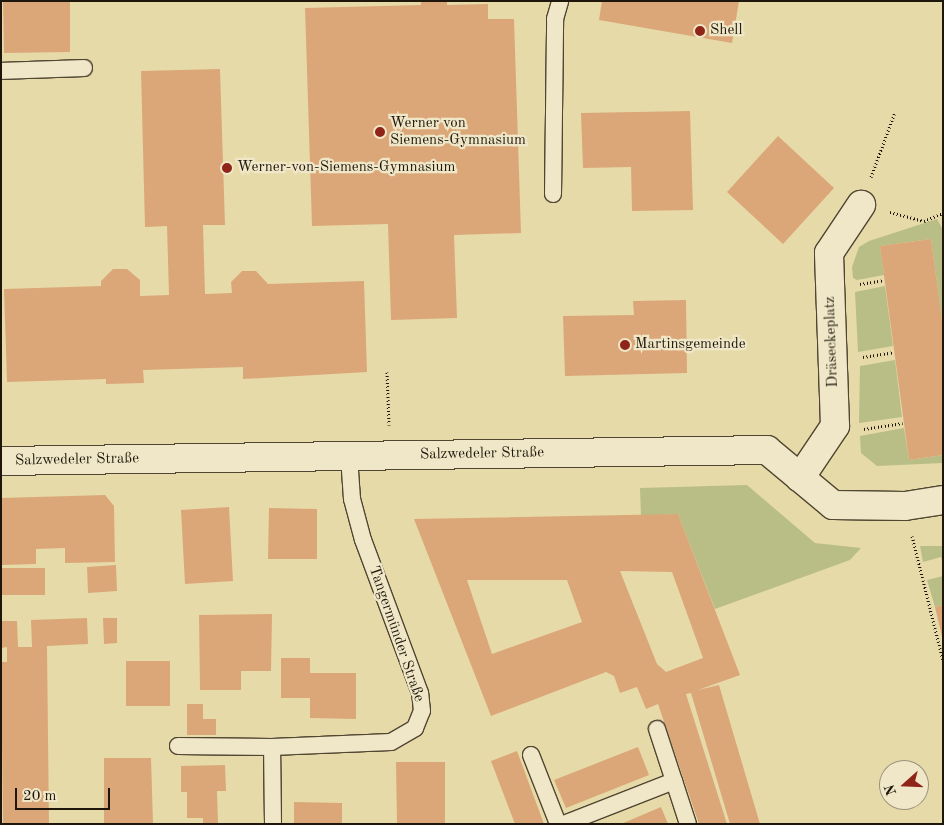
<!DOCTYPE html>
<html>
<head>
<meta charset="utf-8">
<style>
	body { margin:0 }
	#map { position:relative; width:944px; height:825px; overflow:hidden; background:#e7daa9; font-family:"Old Standard TT",serif }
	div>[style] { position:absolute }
	.green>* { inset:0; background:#b8be86 }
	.building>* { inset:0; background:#dba778 }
	.path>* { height:3px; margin-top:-1.5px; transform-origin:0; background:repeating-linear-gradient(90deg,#1e150b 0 1px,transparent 0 3.5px) }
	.roads { filter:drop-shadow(1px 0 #504632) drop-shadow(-1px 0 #504632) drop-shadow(0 1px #504632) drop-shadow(0 -1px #504632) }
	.lane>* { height:16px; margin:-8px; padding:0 8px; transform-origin:8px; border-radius:8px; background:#efe7c7 }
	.street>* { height:28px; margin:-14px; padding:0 14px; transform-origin:14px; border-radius:14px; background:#efe7c7 }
	.dots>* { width:14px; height:14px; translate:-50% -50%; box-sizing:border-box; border:2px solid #efe7c7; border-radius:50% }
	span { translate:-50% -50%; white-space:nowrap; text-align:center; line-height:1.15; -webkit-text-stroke:4.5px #efe7c7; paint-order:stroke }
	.poi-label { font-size:15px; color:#1e150b }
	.left { translate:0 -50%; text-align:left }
	.street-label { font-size:15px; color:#1e150b }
	.frame { position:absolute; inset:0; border:2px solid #1e150b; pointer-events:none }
	.north { position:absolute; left:879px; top:760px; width:50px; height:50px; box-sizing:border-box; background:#efe7c7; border:1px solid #9b937c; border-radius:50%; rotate:250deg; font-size:14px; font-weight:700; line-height:20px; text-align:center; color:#1e150b }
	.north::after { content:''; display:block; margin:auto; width:18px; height:22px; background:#8f2418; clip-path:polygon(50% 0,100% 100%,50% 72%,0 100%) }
	.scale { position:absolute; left:15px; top:788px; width:95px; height:22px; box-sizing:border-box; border:2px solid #1e150b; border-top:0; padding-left:6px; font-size:15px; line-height:18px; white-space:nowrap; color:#1e150b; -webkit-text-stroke:4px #efe7c7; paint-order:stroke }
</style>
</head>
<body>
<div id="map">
	<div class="green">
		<div style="clip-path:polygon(937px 219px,943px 230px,943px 327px,931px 239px,880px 246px,884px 275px,857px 280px,853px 278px,852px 267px,859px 247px,869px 241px)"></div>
		<div style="clip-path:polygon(885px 286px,893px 346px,858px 352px,855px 292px)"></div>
		<div style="clip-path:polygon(895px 360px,902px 417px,859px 423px,860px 366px)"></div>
		<div style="clip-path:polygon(904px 428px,909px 460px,943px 455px,943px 463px,877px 466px,861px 453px,860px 436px)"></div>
		<div style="clip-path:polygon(747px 485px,815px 543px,861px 548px,850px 560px,715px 609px,678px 514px,641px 516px,640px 488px)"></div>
		<div style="clip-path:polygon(920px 546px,943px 546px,943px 563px,941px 557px,923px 562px)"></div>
		<div style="clip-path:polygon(943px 576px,943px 605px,935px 607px,927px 580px)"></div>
	</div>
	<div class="building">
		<div style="clip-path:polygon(3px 1px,70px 1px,70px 52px,4px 53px)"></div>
		<div style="clip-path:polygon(421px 1px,447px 1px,447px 5px,488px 4px,488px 19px,514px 19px,521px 233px,454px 235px,457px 318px,391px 320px,388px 224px,312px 226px,305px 8px,421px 5px)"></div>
		<div style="clip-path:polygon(602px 1px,739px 1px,732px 43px,599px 20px)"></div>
		<div style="clip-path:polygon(220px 69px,225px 225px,203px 225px,205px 294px,232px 293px,231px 282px,242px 271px,256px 271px,268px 284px,364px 281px,367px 372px,243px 379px,243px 367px,143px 370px,144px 383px,106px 384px,106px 379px,7px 382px,4px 289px,101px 286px,101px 281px,113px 269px,127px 269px,140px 280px,140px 296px,169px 295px,167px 226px,145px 227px,141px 71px)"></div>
		<div style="clip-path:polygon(690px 111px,693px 210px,632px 211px,631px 167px,583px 168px,581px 113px)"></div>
		<div style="clip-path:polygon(778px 136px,834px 188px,783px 244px,727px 192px)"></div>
		<div style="clip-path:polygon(931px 239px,943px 327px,943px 455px,909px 460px,880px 246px)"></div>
		<div style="clip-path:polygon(686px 300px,687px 373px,565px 376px,563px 316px,634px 315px,633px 301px)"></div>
		<div style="clip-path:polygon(105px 495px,114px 506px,115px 562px,65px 563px,65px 548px,36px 549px,36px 564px,1px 565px,1px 498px)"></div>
		<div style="clip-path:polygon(229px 507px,233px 581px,185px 584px,181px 510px)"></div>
		<div style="clip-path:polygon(269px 508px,317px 509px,317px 559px,268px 559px)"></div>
		<div style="clip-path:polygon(evenodd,678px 514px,740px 675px,698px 690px,719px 685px,760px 824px,730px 824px,691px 693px,686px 694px,727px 824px,699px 824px,658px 704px,646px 709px,637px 687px,620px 693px,614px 676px,606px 672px,491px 716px,414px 519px,678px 514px,620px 571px,672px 572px,703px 658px,666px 672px,657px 664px,620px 571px,678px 514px,467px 580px,567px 580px,582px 622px,492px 654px,467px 580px)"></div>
		<div style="clip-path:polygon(116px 565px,117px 591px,88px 593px,87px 567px)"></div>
		<div style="clip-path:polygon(1px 568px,45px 568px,45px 595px,1px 595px)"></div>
		<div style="clip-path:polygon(943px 605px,943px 637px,942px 637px,935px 607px)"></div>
		<div style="clip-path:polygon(272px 614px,271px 671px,241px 671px,241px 690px,200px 690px,199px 615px)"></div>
		<div style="clip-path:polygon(87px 618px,88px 644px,47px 646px,49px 824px,3px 824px,1px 662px,7px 662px,7px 647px,1px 648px,1px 621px,17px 621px,18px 647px,32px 647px,31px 620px)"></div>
		<div style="clip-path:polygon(103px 618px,117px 618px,117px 643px,104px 644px)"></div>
		<div style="clip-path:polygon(281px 658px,310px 658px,310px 673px,356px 673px,356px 719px,310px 718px,310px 698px,281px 698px)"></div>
		<div style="clip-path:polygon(126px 661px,170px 661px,170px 706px,126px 706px)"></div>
		<div style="clip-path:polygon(187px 704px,203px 704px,203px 719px,216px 719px,216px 735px,187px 735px)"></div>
		<div style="clip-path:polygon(638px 747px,649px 775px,566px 808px,554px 780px)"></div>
		<div style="clip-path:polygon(517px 751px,544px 824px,515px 824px,491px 761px)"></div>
		<div style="clip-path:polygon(104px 758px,151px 758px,153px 824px,104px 824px)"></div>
		<div style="clip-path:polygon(396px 762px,445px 762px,445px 824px,397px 824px)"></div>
		<div style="clip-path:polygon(225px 765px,226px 791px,217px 791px,218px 824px,203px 824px,203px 818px,187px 818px,187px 792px,181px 792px,181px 766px)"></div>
		<div style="clip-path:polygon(294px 802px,342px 803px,342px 824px,294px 824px)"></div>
		<div style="clip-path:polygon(661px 807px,668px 824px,621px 824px)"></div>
	</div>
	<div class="path">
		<div style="left:871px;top:177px;width:69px;rotate:-69.7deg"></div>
		<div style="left:890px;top:212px;width:35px;rotate:15deg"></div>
		<div style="left:924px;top:221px;width:21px;rotate:-23deg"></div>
		<div style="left:860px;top:284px;width:24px;rotate:-9deg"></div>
		<div style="left:863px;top:357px;width:31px;rotate:-9deg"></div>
		<div style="left:387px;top:372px;width:53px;rotate:87.8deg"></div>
		<div style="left:864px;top:429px;width:39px;rotate:-9deg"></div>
		<div style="left:912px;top:536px;width:128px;rotate:76deg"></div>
	</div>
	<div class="roads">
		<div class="lane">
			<div style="left:1px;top:71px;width:83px;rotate:-2.1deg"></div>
			<div style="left:553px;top:194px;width:175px;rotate:-89.3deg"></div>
			<div style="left:555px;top:19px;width:19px;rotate:-74deg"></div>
			<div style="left:657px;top:729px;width:55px;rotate:71.9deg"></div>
			<div style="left:178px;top:746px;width:94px;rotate:0.6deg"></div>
			<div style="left:531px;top:755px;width:74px;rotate:68.6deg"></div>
			<div style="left:273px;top:824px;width:77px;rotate:-90.7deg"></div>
			<div style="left:272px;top:747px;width:119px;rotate:-2.4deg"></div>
			<div style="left:391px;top:742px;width:28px;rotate:-30deg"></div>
			<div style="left:415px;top:728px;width:18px;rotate:-68deg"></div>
			<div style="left:422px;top:711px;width:18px;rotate:-96deg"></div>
			<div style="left:420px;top:693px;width:163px;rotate:-110.4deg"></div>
			<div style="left:363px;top:540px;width:42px;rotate:-105deg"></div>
			<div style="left:352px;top:499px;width:43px;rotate:-94deg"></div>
			<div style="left:564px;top:824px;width:118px;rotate:-21.4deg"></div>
			<div style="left:674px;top:781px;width:45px;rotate:72deg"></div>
		</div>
		<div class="street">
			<div style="left:1px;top:461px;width:766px;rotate:-0.82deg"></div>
			<div style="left:767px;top:450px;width:86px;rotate:39.8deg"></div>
			<div style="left:833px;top:505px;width:72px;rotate:0.8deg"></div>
			<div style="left:905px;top:506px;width:38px;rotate:-9deg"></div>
			<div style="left:800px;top:478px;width:63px;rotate:-56.1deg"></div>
			<div style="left:835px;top:426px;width:173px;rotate:-92deg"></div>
			<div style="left:829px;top:253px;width:58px;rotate:-56.3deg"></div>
		</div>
	</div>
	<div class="dots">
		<div style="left:700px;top:31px;background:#8f2418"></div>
		<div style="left:380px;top:132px;background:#8f2418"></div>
		<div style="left:227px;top:168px;background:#8f2418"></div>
		<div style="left:625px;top:345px;background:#8f2418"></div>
	</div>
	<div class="poi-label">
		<span class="left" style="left:710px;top:31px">Shell</span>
		<span class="left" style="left:390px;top:132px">Werner von<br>Siemens-Gymnasium</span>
		<span class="left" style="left:237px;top:168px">Werner-von-Siemens-Gymnasium</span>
		<span class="left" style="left:635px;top:345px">Martinsgemeinde</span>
	</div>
	<div class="street-label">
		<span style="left:832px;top:342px;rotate:-92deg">Dräseckeplatz</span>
		<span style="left:482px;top:454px;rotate:-1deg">Salzwedeler Straße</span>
		<span style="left:77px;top:460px;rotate:-1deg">Salzwedeler Straße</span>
		<span style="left:396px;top:634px;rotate:71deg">Tangermünder Straße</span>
	</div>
	<div class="frame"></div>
	<div class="north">N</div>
	<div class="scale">20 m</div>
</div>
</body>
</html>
